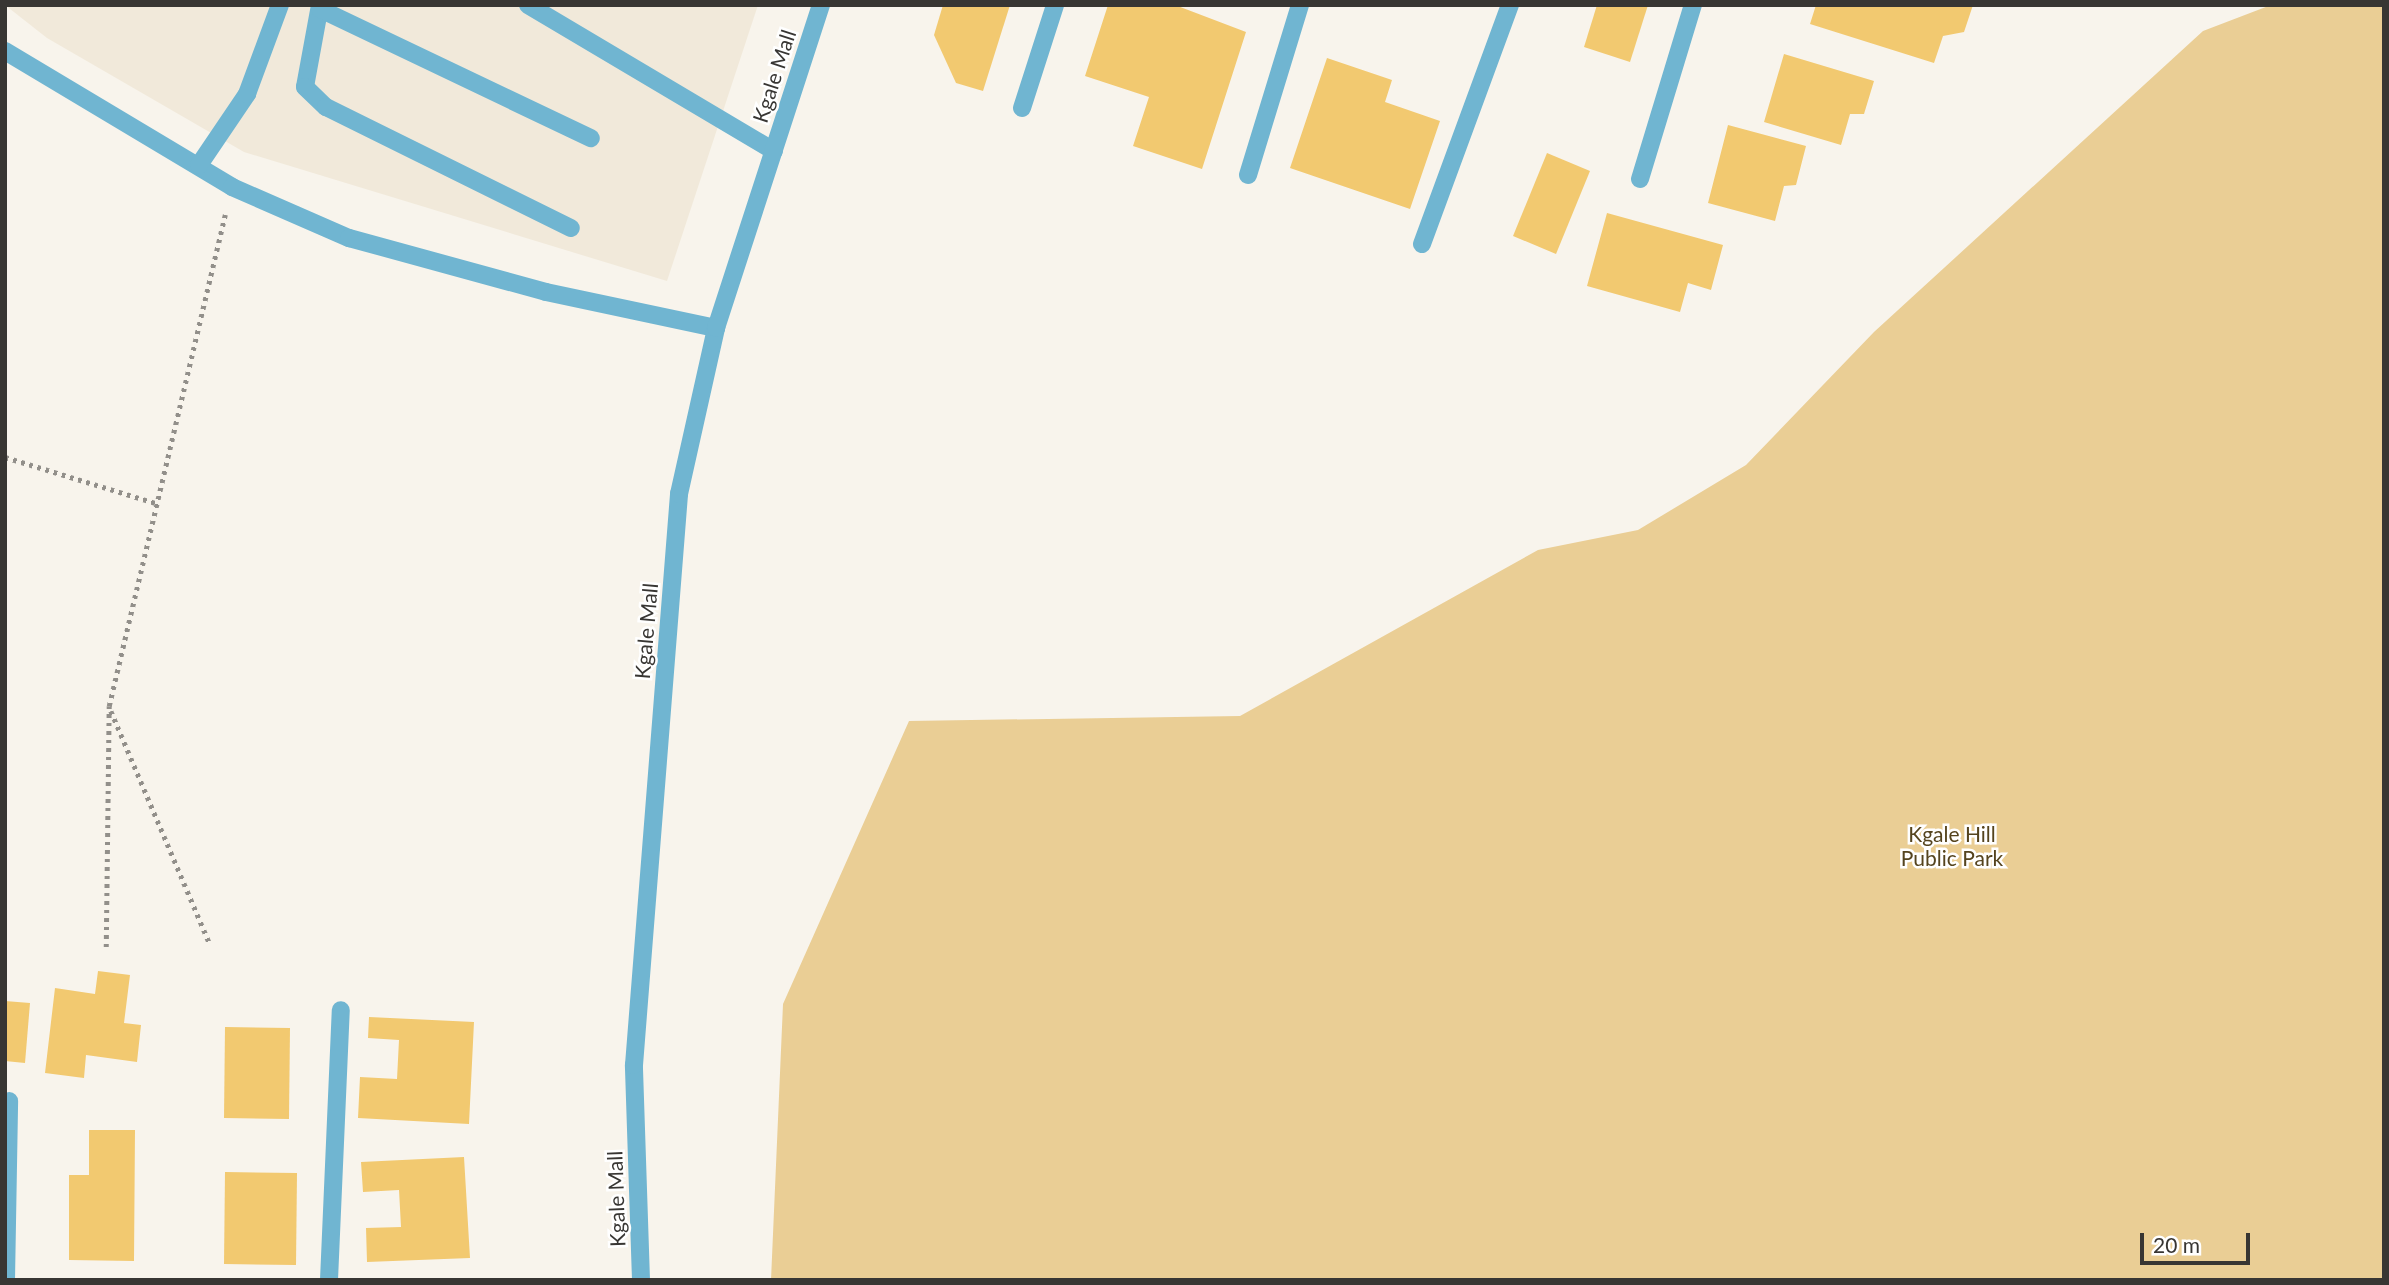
<!DOCTYPE html>
<html>
<head>
<meta charset="utf-8">
<style>
	body { margin:0 }
	#map { position:relative; width:2389px; height:1285px; overflow:hidden; background:#f8f4ec; font-family:Lato,sans-serif }
	div>[style] { position:absolute }
	.built>* { inset:0; background:#f1e9da }
	.green>* { inset:0; background:#eace95 }
	.building>* { inset:0; background:#f2c970 }
	.path>* { height:4.5px; margin-top:-2.25px; transform-origin:0; background:repeating-linear-gradient(90deg,#928f8a 0 3.5px,transparent 0 8.5px) }
	.minor>* { height:18px; margin:-9px; padding:0 9px; transform-origin:9px; border-radius:9px; background:#70b5d1 }
	span { translate:-50% -50%; white-space:nowrap; text-align:center; line-height:1.15; -webkit-text-stroke:5px #fff; paint-order:stroke }
	.street-label { font-size:21px; color:#383633 }
	.park-label { font-size:21px; color:#55441e }
	.frame { position:absolute; inset:0; border:7px solid #383633; pointer-events:none }
	.scale { position:absolute; left:2140px; top:1233px; width:110px; height:32px; box-sizing:border-box; border:4px solid #383633; border-top:0; padding-left:9px; font-size:21px; line-height:24px; white-space:nowrap; color:#383633; -webkit-text-stroke:5px #fff; paint-order:stroke }
</style>
</head>
<body>
<div id="map">
	<div class="built">
		<div style="clip-path:polygon(5px 5px,758px 5px,667px 281px,244px 152px,47px 38px)"></div>
	</div>
	<div class="green">
		<div style="clip-path:polygon(2271px 5px,2384px 5px,2384px 1280px,771px 1280px,783px 1004px,909px 721px,1240px 716px,1538px 550px,1638px 530px,1746px 465px,1874px 332px,2203px 31px)"></div>
	</div>
	<div class="building">
		<div style="clip-path:polygon(943px 5px,1010px 5px,983px 91px,956px 83px,934px 35px)"></div>
		<div style="clip-path:polygon(1108px 5px,1175px 5px,1246px 32px,1202px 169px,1133px 146px,1149px 97px,1085px 76px)"></div>
		<div style="clip-path:polygon(1597px 5px,1648px 5px,1630px 62px,1584px 47px)"></div>
		<div style="clip-path:polygon(1816px 5px,1973px 5px,1964px 32px,1943px 36px,1934px 63px,1810px 24px)"></div>
		<div style="clip-path:polygon(1784px 54px,1874px 81px,1864px 114px,1850px 114px,1841px 145px,1764px 122px)"></div>
		<div style="clip-path:polygon(1327px 58px,1392px 80px,1385px 102px,1440px 121px,1410px 209px,1290px 168px)"></div>
		<div style="clip-path:polygon(1728px 125px,1806px 146px,1796px 185px,1784px 186px,1775px 221px,1708px 203px)"></div>
		<div style="clip-path:polygon(1547px 153px,1590px 171px,1556px 254px,1513px 236px)"></div>
		<div style="clip-path:polygon(1607px 213px,1723px 245px,1711px 290px,1688px 283px,1680px 312px,1587px 286px)"></div>
		<div style="clip-path:polygon(98px 971px,130px 975px,124px 1023px,141px 1025px,137px 1062px,86px 1055px,84px 1078px,45px 1073px,55px 988px,95px 994px)"></div>
		<div style="clip-path:polygon(5px 1001px,30px 1003px,25px 1063px,5px 1061px)"></div>
		<div style="clip-path:polygon(369px 1017px,474px 1022px,469px 1124px,358px 1118px,360px 1077px,397px 1079px,399px 1040px,368px 1038px)"></div>
		<div style="clip-path:polygon(225px 1027px,290px 1028px,289px 1119px,224px 1118px)"></div>
		<div style="clip-path:polygon(89px 1130px,135px 1130px,134px 1261px,69px 1260px,69px 1175px,89px 1175px)"></div>
		<div style="clip-path:polygon(464px 1157px,470px 1258px,367px 1262px,366px 1228px,401px 1227px,399px 1190px,363px 1192px,361px 1162px)"></div>
		<div style="clip-path:polygon(225px 1172px,297px 1173px,296px 1265px,224px 1264px)"></div>
	</div>
	<div class="path">
		<div style="left:5px;top:457px;width:157px;rotate:17deg"></div>
		<div style="left:111px;top:711px;width:253px;rotate:67deg"></div>
		<div style="left:106px;top:947px;width:241px;rotate:-89.3deg"></div>
		<div style="left:109px;top:706px;width:505px;rotate:-76.71deg"></div>
	</div>
	<div class="minor">
		<div style="left:320px;top:5px;width:83px;rotate:100.4deg"></div>
		<div style="left:305px;top:87px;width:29px;rotate:44deg"></div>
		<div style="left:326px;top:107px;width:273px;rotate:26.3deg"></div>
		<div style="left:528px;top:5px;width:286px;rotate:30.7deg"></div>
		<div style="left:320px;top:9px;width:300px;rotate:25.5deg"></div>
		<div style="left:5px;top:51px;width:265px;rotate:30.9deg"></div>
		<div style="left:232px;top:187px;width:128px;rotate:23.6deg"></div>
		<div style="left:349px;top:238px;width:204px;rotate:15.3deg"></div>
		<div style="left:546px;top:292px;width:174px;rotate:12deg"></div>
		<div style="left:1022px;top:108px;width:108px;rotate:-72.2deg"></div>
		<div style="left:199px;top:165px;width:86px;rotate:-55.9deg"></div>
		<div style="left:247px;top:94px;width:95px;rotate:-69.7deg"></div>
		<div style="left:1248px;top:175px;width:178px;rotate:-73deg"></div>
		<div style="left:1640px;top:179px;width:182px;rotate:-73.1deg"></div>
		<div style="left:1422px;top:244px;width:255px;rotate:-69.8deg"></div>
		<div style="left:6px;top:1280px;width:179px;rotate:-89deg"></div>
		<div style="left:329px;top:1280px;width:270px;rotate:-87.5deg"></div>
		<div style="left:641px;top:1280px;width:215px;rotate:-91.9deg"></div>
		<div style="left:634px;top:1065px;width:573px;rotate:-85.49deg"></div>
		<div style="left:679px;top:494px;width:170px;rotate:-77.4deg"></div>
		<div style="left:716px;top:328px;width:340px;rotate:-72deg"></div>
	</div>
	<div class="street-label">
		<span style="left:774px;top:76px;rotate:-72deg">Kgale Mall</span>
		<span style="left:646px;top:631px;rotate:-85deg">Kgale Mall</span>
		<span style="left:616px;top:1199px;rotate:-92deg">Kgale Mall</span>
	</div>
	<div class="park-label">
		<span style="left:1952px;top:846px">Kgale Hill<br>Public Park</span>
	</div>
	<div class="frame"></div>
	<div class="scale">20 m</div>
</div>
</body>
</html>
